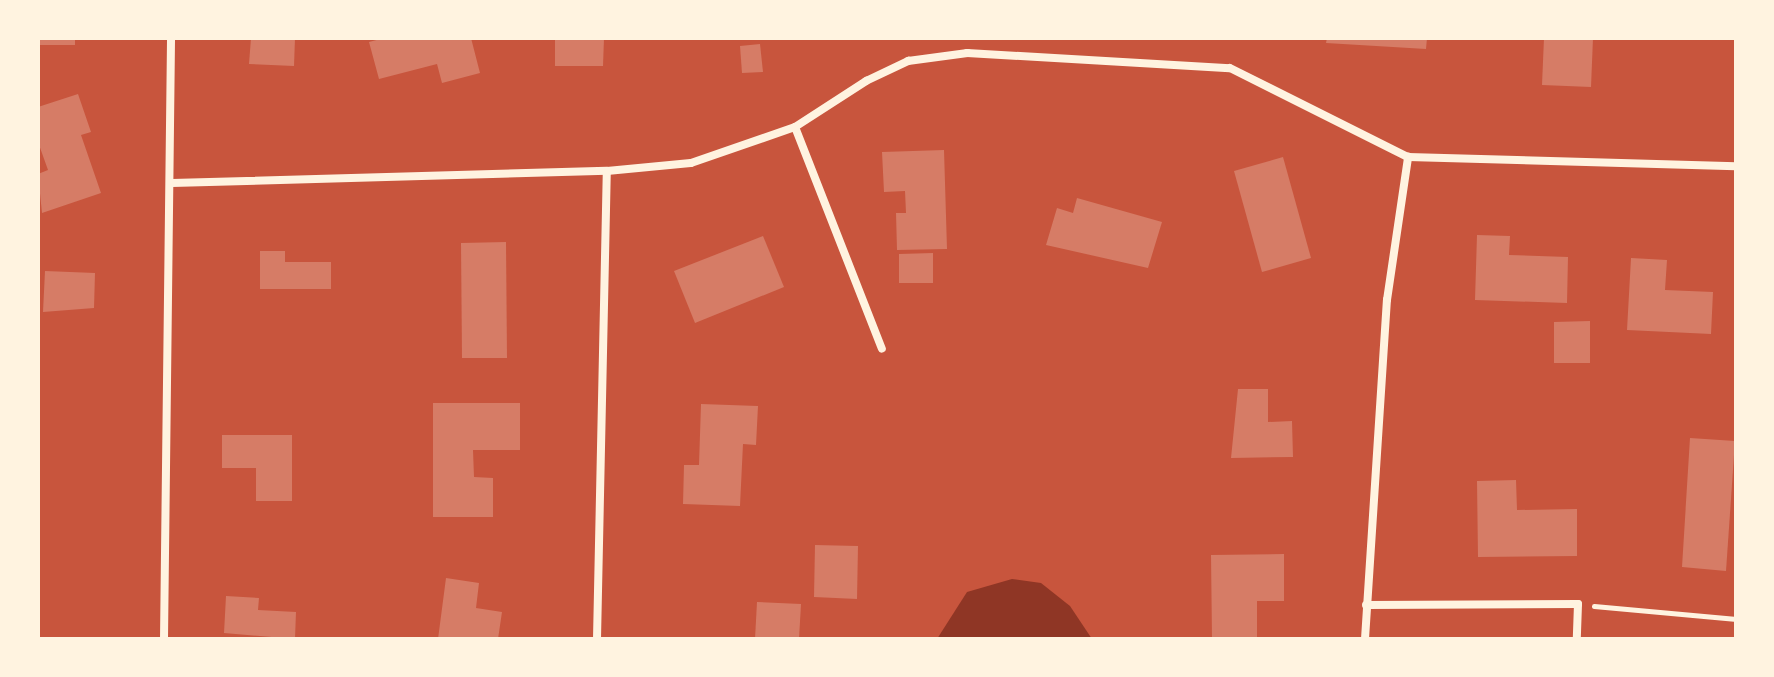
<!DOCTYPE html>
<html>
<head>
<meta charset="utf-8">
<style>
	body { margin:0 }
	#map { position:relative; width:1774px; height:677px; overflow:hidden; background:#c8553d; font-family:"Archivo Narrow",sans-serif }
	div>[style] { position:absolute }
	.water>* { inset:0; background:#8f3625 }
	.building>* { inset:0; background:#d67c66 }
	.path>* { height:5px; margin:-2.5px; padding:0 2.5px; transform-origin:2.5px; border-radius:2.5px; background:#fff3e0 }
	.minor>* { height:8px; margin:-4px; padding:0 4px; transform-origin:4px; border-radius:4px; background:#fff3e0 }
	span { translate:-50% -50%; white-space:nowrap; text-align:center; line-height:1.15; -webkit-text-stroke:6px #fff3e0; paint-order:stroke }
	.frame { position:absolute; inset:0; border:40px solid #fff3e0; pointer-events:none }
</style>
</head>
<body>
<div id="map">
	<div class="water">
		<div style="clip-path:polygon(1012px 579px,1041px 583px,1070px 606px,1092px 639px,937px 639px,967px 592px)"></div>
	</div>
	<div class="building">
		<div style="clip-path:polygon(38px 38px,75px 38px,75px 45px,38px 45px)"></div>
		<div style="clip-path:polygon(251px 38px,295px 38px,294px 66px,249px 64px)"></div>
		<div style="clip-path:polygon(384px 38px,471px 38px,480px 73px,442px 83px,437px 64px,379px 79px,369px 42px)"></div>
		<div style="clip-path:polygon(555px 38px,604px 38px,603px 66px,555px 66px)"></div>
		<div style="clip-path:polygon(1327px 38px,1427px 38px,1426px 49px,1326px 43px)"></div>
		<div style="clip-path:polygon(1544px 38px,1593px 38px,1591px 87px,1542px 85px)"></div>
		<div style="clip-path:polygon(760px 44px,763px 72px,742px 73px,740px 46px)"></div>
		<div style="clip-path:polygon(78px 94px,91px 132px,81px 135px,101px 193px,42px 213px,38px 174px,48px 170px,38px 142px,38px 107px)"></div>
		<div style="clip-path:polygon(944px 150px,947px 249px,897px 250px,896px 213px,906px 213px,905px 191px,884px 192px,882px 152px)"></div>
		<div style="clip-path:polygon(1283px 157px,1311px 258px,1262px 272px,1234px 171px)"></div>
		<div style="clip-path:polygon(1077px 198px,1162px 222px,1148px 268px,1046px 245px,1057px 208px,1073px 213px)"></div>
		<div style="clip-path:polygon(1477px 235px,1510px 236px,1509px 255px,1568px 257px,1567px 303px,1475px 300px)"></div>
		<div style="clip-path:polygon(763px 236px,784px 287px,695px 323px,674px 271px)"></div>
		<div style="clip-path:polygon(506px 242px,507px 358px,462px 358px,461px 243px)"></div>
		<div style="clip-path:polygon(260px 251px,285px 251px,285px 262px,331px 262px,331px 289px,260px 289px)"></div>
		<div style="clip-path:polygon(933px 253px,933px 283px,899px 283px,899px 254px)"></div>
		<div style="clip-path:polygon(1631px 258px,1667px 260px,1665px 290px,1713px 292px,1711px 334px,1627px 330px)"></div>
		<div style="clip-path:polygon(45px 271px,95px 273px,94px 308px,43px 312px)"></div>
		<div style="clip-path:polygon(1590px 321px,1590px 363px,1554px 363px,1554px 322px)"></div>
		<div style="clip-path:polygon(1238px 389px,1268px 389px,1268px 422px,1292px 421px,1293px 457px,1231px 458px)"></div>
		<div style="clip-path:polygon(433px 403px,520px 403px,520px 450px,473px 450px,474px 477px,493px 478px,493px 517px,433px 517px)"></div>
		<div style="clip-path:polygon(701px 404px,758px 406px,756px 445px,743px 444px,740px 506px,683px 504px,684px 465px,699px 465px)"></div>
		<div style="clip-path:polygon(222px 435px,292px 435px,292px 501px,256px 501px,256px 468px,222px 468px)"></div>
		<div style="clip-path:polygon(1690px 438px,1735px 441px,1726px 571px,1682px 567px)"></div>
		<div style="clip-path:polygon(1516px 480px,1517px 510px,1577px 509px,1577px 556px,1478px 557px,1477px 481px)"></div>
		<div style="clip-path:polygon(815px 545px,858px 546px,857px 599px,814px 597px)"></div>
		<div style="clip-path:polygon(1284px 554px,1284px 601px,1257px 601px,1257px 639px,1212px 639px,1211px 555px)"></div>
		<div style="clip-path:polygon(446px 578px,479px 583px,476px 608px,502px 612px,498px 639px,438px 639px)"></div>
		<div style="clip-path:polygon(226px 596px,259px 598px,258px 610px,296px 612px,295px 639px,224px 633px)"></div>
		<div style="clip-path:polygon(757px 602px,801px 604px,799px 639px,755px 639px)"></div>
	</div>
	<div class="path">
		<div style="left:1594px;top:606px;width:143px;rotate:5.2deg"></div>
	</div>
	<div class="minor">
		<div style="left:795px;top:127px;width:238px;rotate:68.6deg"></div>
		<div style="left:172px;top:183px;width:435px;rotate:-1.6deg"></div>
		<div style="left:607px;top:171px;width:84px;rotate:-5.4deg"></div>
		<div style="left:691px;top:163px;width:110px;rotate:-19.1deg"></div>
		<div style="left:795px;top:127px;width:85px;rotate:-32.9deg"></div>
		<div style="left:866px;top:81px;width:47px;rotate:-25.5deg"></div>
		<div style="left:908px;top:61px;width:60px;rotate:-7.7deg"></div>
		<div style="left:967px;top:53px;width:263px;rotate:3.3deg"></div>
		<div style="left:1230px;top:68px;width:199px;rotate:26.6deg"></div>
		<div style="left:1408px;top:157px;width:328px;rotate:1.6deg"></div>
		<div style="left:1366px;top:605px;width:212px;rotate:-0.3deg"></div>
		<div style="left:1578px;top:604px;width:35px;rotate:92deg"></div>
		<div style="left:164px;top:639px;width:601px;rotate:-89.33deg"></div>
		<div style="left:597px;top:639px;width:468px;rotate:-88.8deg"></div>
		<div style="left:1365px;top:639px;width:340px;rotate:-86.3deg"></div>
		<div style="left:1387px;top:300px;width:145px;rotate:-81.6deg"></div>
	</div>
	<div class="frame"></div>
</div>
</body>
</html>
